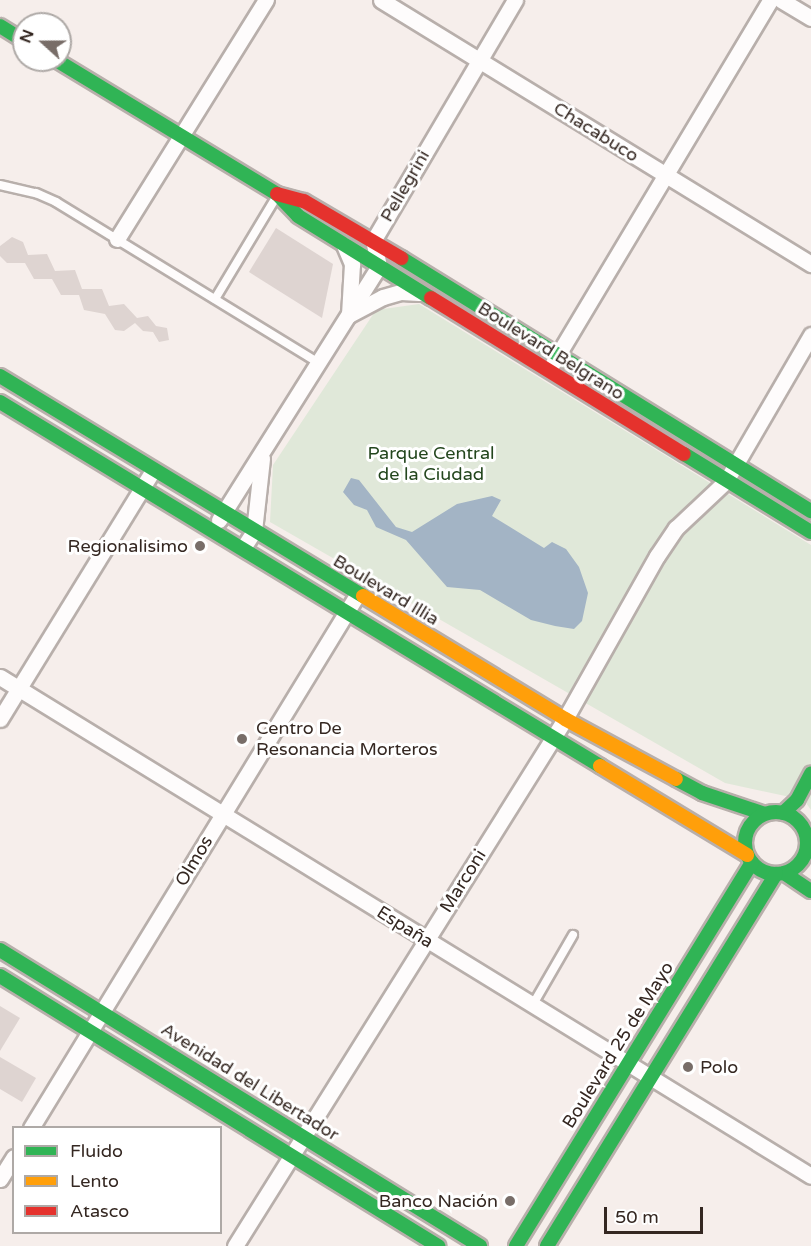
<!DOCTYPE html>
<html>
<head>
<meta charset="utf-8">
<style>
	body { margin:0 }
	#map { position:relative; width:811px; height:1246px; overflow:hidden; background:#f6eeeb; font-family:"Varela Round",sans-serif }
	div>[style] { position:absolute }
	.green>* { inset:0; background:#e0e8d9 }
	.water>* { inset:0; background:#a3b4c5 }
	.building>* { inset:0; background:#ded4d1 }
	.roads { filter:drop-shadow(2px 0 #b8afab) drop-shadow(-2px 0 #b8afab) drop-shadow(0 2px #b8afab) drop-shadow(0 -2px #b8afab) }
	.lane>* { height:8px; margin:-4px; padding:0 4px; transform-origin:4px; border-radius:4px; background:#fefcfc }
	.street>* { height:15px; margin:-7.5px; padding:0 7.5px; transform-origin:7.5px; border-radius:7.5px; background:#fefcfc }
	.fast>* { height:14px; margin:-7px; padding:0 7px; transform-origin:7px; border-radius:7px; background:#30b455 }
	.fast>.ring { margin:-7px; padding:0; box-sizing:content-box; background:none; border:14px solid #30b455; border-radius:50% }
	.slow>* { height:14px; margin:-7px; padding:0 7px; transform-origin:7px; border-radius:7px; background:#ff9f0a }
	.jam>* { height:14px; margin:-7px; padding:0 7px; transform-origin:7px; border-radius:7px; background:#e5322d }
	.dots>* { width:16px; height:16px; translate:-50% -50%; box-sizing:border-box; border:3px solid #fff; border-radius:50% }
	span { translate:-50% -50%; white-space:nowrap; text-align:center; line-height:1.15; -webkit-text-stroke:6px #fff; paint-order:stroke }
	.street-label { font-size:18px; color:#342721 }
	.park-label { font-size:18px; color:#23461d }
	.poi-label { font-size:18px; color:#342721 }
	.right { translate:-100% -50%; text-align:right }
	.left { translate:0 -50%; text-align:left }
	.legend { position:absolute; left:12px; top:1126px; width:210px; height:108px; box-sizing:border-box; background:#fff; border:2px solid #aea9a6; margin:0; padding:8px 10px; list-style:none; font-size:18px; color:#342721 }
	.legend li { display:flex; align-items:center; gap:12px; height:30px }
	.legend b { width:30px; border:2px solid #aea9a6 }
	.north { position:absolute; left:12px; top:12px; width:60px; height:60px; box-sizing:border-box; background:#fff; border:2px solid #aea9a6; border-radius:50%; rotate:291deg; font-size:16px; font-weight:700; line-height:24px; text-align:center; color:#342721 }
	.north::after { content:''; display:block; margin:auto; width:21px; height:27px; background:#786d68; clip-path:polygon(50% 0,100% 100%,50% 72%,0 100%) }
	.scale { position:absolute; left:604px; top:1207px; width:99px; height:27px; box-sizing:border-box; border:3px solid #342721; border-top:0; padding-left:8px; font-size:18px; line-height:21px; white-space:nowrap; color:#342721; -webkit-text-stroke:4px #fff; paint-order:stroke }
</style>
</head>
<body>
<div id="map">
	<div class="green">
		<div style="clip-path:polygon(419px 304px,811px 545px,811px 810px,804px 800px,725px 783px,270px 522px,273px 465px,376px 310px)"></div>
	</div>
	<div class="water">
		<div style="clip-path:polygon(351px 478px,359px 480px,396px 527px,412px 532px,457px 504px,492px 496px,501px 500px,492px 516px,544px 548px,552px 542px,566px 549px,579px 567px,588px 593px,582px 621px,574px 629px,555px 626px,531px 620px,480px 590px,447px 587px,406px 540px,376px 527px,367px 510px,354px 505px,343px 492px)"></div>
	</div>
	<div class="building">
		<div style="clip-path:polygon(276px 228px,333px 264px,322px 318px,249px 272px)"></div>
		<div style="clip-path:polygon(12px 237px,23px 242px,28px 255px,47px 254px,55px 271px,75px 270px,82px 289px,102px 289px,109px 306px,124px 304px,137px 318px,148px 316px,156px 326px,167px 328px,169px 340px,159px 342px,153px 332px,143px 331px,135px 323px,124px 331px,115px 330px,105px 314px,84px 310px,79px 295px,61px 295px,52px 279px,34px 279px,25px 263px,7px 263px,0 256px,0 246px)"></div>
		<div style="clip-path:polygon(0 1006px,20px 1018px,0 1051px)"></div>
		<div style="clip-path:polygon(0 1057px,36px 1078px,22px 1102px,0 1089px)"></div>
	</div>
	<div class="roads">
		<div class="lane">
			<div style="left:0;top:185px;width:37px;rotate:13deg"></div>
			<div style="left:36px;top:193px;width:22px;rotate:24deg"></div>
			<div style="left:56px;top:202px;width:308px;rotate:31.5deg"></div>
			<div style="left:215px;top:299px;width:120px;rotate:-59deg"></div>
			<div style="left:532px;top:1006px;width:82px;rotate:-60deg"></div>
		</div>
		<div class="street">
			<div style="left:381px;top:0;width:505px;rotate:31.55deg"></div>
			<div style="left:781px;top:0;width:35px;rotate:31deg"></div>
			<div style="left:117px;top:239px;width:282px;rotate:-58.1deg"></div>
			<div style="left:344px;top:245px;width:21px;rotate:67deg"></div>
			<div style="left:352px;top:264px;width:51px;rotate:93.4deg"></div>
			<div style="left:349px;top:315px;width:38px;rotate:-28deg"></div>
			<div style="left:383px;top:297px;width:19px;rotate:-16deg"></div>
			<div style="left:401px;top:292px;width:18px;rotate:3deg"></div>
			<div style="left:553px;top:363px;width:423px;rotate:-59.1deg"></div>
			<div style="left:219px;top:520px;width:300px;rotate:-57.8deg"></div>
			<div style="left:379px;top:266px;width:26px;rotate:-103deg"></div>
			<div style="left:373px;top:241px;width:280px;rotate:-59.5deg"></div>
			<div style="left:243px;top:548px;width:20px;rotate:-57deg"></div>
			<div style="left:254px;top:531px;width:73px;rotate:-83.7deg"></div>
			<div style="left:0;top:677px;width:952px;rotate:31.6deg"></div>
			<div style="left:0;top:719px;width:292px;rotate:-58.4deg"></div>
			<div style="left:31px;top:1128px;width:625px;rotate:-58.55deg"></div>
			<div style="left:0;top:1179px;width:26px;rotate:-58deg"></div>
			<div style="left:235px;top:1246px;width:622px;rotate:-57.95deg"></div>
			<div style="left:565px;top:719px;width:187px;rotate:-60.6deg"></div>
			<div style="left:657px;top:556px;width:34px;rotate:-56deg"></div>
			<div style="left:676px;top:528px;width:69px;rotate:-43.2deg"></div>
			<div style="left:726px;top:481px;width:169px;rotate:-59.8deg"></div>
		</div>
		<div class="fast">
			<div style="left:0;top:26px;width:28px;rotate:32deg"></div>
			<div style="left:56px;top:60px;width:258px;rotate:31.2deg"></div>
			<div style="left:277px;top:194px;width:30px;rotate:46deg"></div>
			<div style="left:298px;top:216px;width:156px;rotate:31.7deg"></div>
			<div style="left:401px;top:258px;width:482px;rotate:31.7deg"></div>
			<div style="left:0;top:376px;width:424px;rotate:31.2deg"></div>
			<div style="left:0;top:402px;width:702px;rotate:31.24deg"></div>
			<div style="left:684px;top:454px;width:149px;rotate:31.6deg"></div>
			<div style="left:676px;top:779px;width:30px;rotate:28deg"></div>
			<div style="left:702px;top:793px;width:66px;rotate:18.4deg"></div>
			<div class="ring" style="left:745px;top:812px;width:48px;height:48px"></div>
			<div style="left:783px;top:813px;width:19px;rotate:-43deg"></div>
			<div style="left:797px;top:800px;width:30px;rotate:-62deg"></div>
			<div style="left:784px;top:873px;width:32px;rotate:34deg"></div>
			<div style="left:0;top:950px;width:564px;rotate:31.66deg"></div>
			<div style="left:0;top:976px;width:515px;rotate:31.65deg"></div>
			<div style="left:516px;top:1246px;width:450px;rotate:-58.4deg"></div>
			<div style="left:547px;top:1246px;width:437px;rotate:-58.4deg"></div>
		</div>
		<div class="slow">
			<div style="left:363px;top:596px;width:237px;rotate:31.3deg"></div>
			<div style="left:565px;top:719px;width:126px;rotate:28.4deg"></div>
			<div style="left:600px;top:766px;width:172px;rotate:31.2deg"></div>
		</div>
		<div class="jam">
			<div style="left:277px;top:194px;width:28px;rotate:15deg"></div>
			<div style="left:304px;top:201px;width:113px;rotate:30.4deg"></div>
			<div style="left:431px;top:298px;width:297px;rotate:31.7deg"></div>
		</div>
	</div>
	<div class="dots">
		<div style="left:200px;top:546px;background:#786d68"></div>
		<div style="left:242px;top:739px;background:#786d68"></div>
		<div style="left:688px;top:1067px;background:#786d68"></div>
		<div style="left:510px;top:1201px;background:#786d68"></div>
	</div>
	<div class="street-label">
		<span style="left:596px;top:132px;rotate:32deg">Chacabuco</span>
		<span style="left:405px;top:186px;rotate:-60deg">Pellegrini</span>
		<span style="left:551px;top:351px;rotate:32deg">Boulevard Belgrano</span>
		<span style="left:386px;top:590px;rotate:31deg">Boulevard Illia</span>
		<span style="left:194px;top:861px;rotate:-59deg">Olmos</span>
		<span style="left:463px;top:881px;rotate:-58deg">Marconi</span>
		<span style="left:405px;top:927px;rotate:32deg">España</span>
		<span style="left:618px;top:1045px;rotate:-58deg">Boulevard 25 de Mayo</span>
		<span style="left:250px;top:1082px;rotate:32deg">Avenidad del Libertador</span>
	</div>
	<div class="park-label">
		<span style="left:431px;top:464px">Parque Central<br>de la Ciudad</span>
	</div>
	<div class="poi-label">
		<span class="right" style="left:188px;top:546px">Regionalisimo</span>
		<span class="left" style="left:256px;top:739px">Centro De<br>Resonancia Morteros</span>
		<span class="left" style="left:700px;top:1067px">Polo</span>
		<span class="right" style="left:498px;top:1201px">Banco Nación</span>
	</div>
	<ul class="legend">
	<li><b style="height:8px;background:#30b455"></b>Fluido</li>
	<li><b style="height:8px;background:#ff9f0a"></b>Lento</li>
	<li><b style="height:8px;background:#e5322d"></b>Atasco</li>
	</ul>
	<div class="north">N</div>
	<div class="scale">50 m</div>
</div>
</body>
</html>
